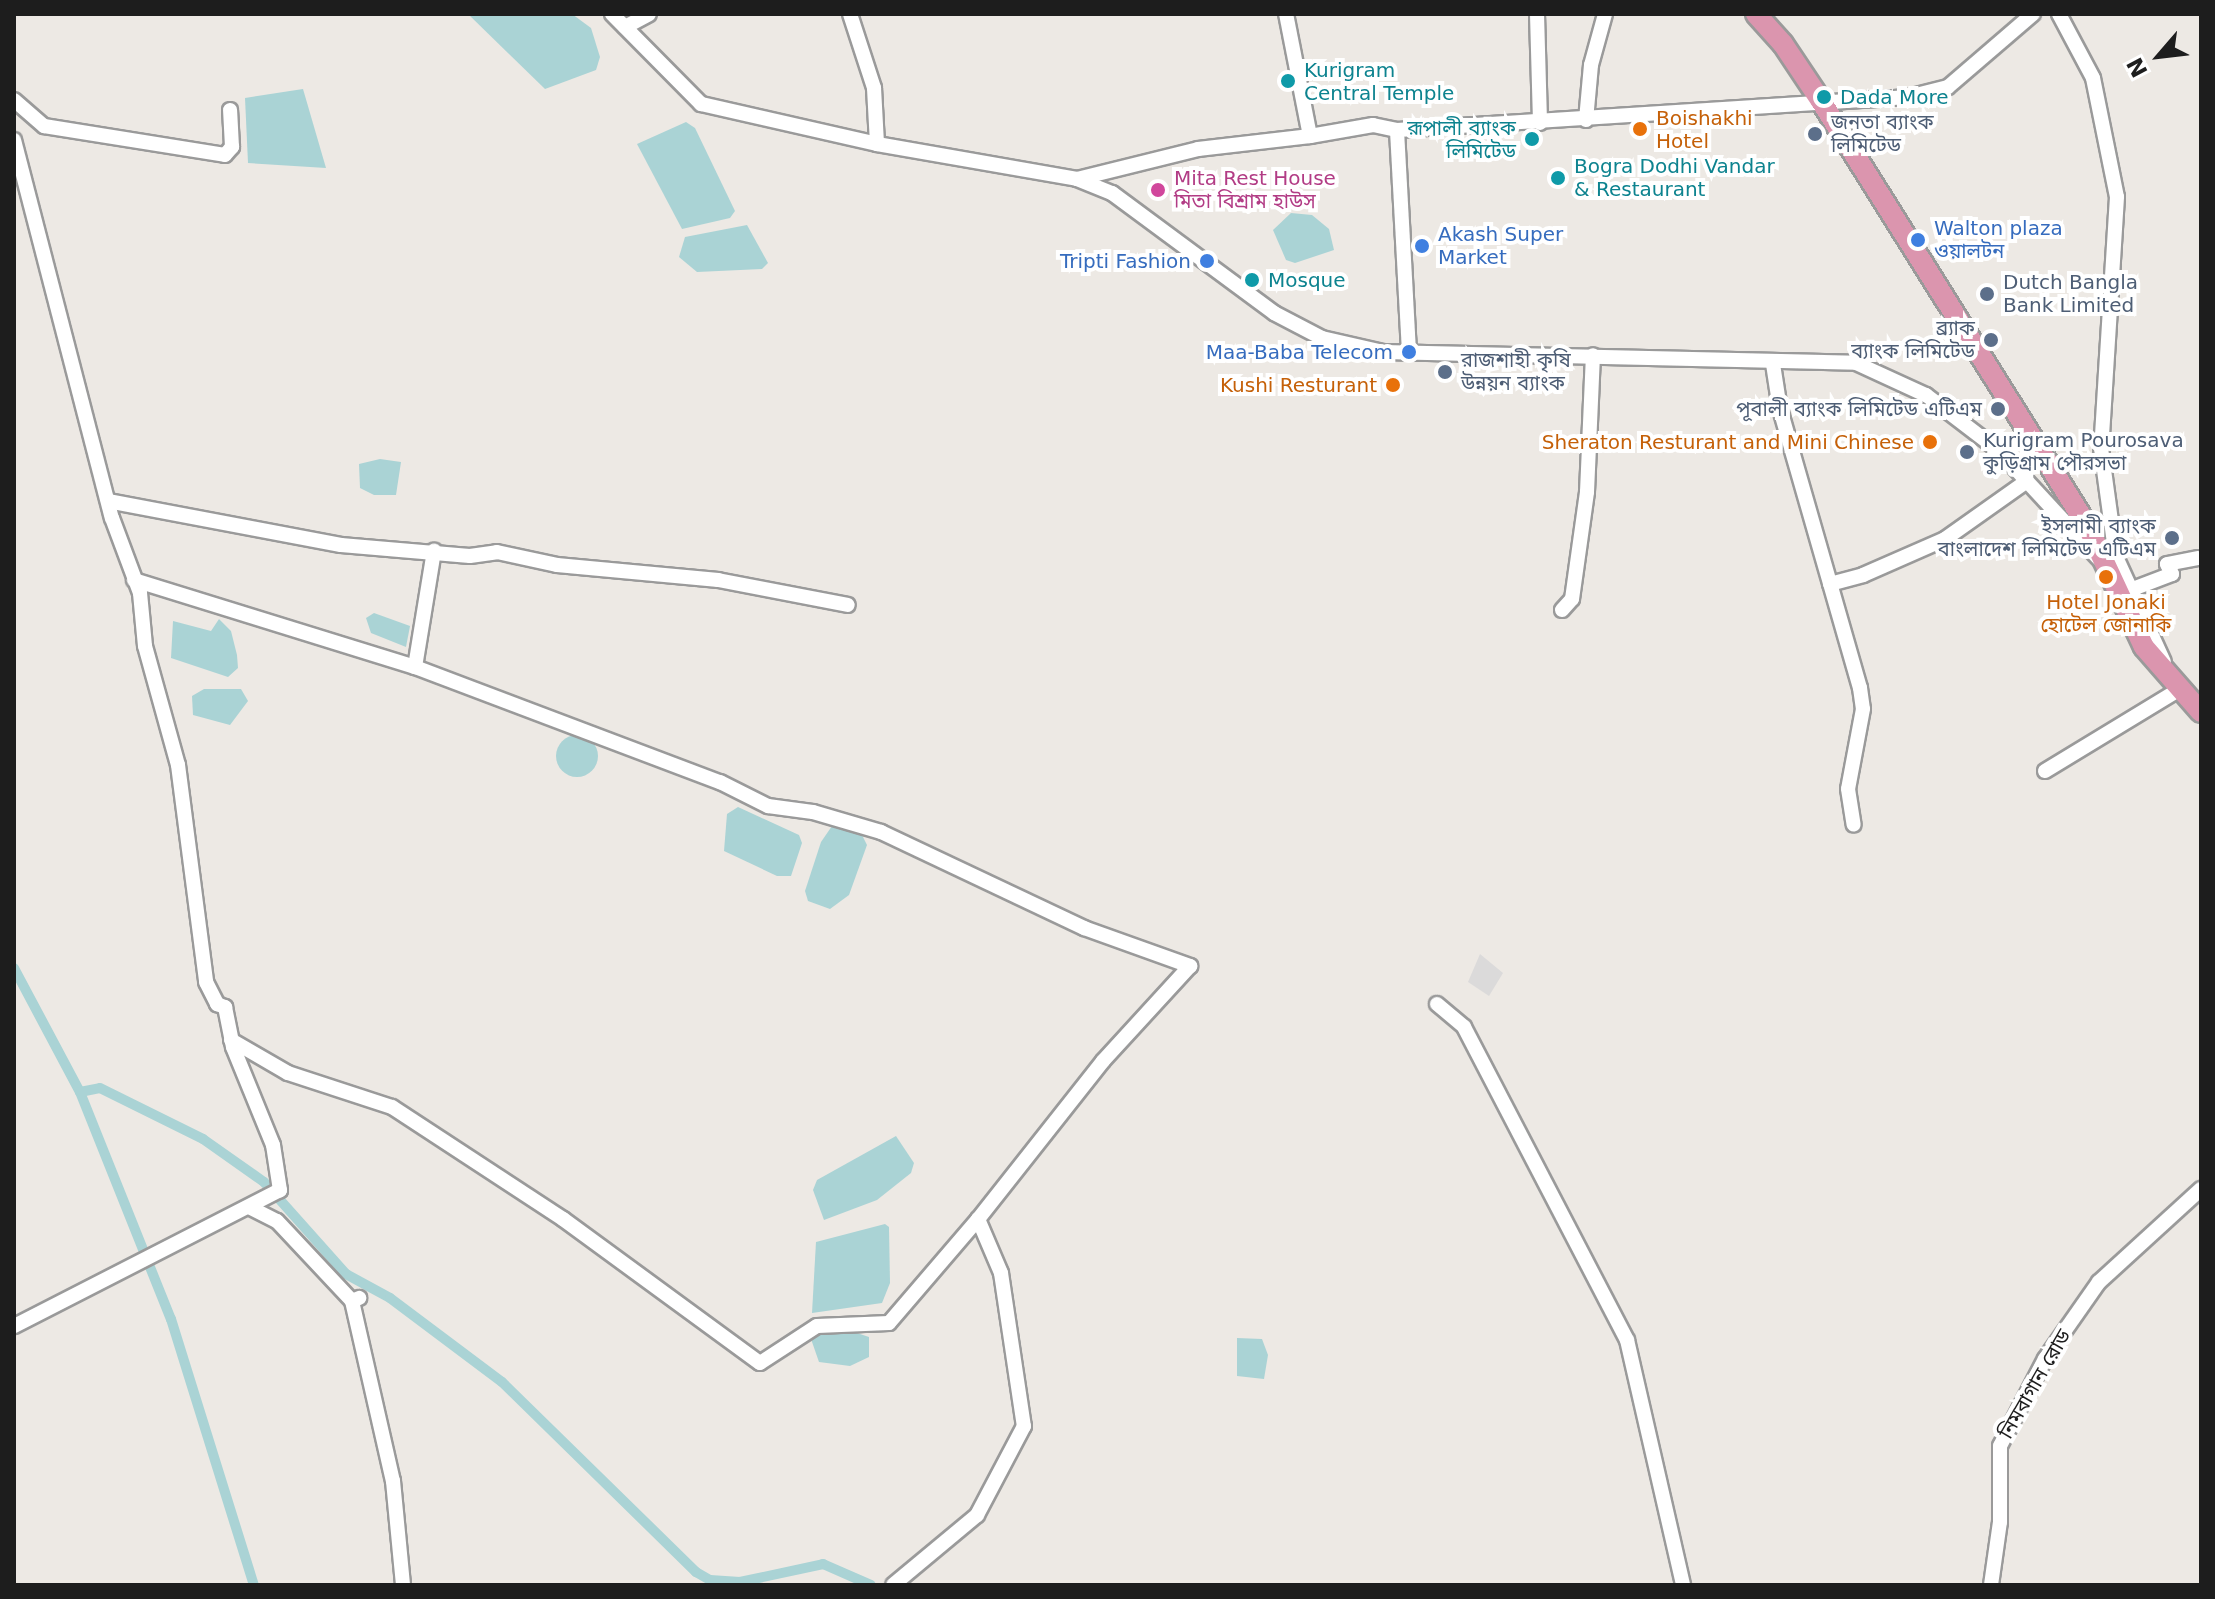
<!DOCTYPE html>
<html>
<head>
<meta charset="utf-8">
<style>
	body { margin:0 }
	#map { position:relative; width:2215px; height:1599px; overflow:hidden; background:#ede9e4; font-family:"DejaVu Sans","Noto Sans Bengali",sans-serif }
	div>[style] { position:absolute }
	.residential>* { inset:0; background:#dbdada }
	.water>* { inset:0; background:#aad3d5 }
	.round { border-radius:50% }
	.canal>* { height:10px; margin:-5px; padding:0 5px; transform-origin:5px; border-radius:5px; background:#aad3d5 }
	.roads { filter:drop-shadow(2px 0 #9a9a9a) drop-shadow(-2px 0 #9a9a9a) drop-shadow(0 2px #9a9a9a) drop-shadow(0 -2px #9a9a9a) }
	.minor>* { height:14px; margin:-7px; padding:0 7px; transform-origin:7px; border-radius:7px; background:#fff }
	.highway>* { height:20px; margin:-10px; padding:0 10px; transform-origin:10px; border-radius:10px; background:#db95ae }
	.dots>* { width:22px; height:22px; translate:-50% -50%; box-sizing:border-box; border:4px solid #fff; border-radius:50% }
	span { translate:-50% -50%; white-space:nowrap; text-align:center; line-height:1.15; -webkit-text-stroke:8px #fff; paint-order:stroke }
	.culture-label { font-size:20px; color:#0d838f }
	.left { translate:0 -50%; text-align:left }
	.right { translate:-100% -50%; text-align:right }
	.food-label { font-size:20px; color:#c56008 }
	.service-label { font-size:20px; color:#4e5e75 }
	.hotel-label { font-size:20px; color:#b23c85 }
	.shop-label { font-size:20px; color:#366cbe }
	.street-label { font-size:20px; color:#1d1d1d }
	.frame { position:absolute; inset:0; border:16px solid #1d1d1d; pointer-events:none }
	.north { position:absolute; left:2119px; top:16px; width:80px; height:80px; -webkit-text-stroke:6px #fff; paint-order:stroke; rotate:242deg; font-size:22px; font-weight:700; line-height:32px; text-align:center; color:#1d1d1d }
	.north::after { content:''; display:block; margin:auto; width:28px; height:36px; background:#1d1d1d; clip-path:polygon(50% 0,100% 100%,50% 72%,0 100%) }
</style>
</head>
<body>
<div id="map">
	<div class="residential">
		<div style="clip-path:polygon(1480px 954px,1503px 973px,1489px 996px,1468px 982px)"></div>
	</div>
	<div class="water">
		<div style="clip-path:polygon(468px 14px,572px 14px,591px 28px,600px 57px,596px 70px,545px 89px)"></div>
		<div style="clip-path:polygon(303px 89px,326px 168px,248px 163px,245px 98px)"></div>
		<div style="clip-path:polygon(686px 122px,695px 128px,735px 211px,730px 218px,682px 229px,637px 144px)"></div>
		<div style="clip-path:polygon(1291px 213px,1312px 215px,1329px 229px,1334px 250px,1295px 263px,1286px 260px,1273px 230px)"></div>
		<div style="clip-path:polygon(747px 225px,768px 263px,762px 269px,697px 272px,679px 257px,685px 237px)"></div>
		<div style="clip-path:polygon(380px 459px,401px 462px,396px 495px,374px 495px,360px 488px,359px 464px)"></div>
		<div style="clip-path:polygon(374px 613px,410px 626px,406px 647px,371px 633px,366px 618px)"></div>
		<div style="clip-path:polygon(219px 619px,231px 631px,237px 655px,238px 668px,228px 677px,171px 658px,173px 621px,211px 631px)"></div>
		<div style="clip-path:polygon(204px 689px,241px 689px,248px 701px,230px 725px,193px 715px,192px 696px)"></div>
		<div class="round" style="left:556px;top:735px;width:42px;height:42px"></div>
		<div style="clip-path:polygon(738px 807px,799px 835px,802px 843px,791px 876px,777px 876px,724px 851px,727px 814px)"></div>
		<div style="clip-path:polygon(832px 826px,861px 833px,867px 845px,849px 895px,830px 909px,808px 901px,805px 891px,821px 842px)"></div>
		<div style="clip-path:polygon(896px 1136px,914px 1163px,911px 1173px,877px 1200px,824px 1220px,813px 1190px,817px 1180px)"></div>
		<div style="clip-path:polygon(885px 1224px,889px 1227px,890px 1283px,882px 1303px,812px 1313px,816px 1242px)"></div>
		<div style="clip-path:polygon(845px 1329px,869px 1337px,869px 1357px,850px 1366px,819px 1362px,811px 1339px,826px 1330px)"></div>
		<div style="clip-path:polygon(1237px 1338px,1262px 1339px,1268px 1355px,1264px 1379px,1237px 1376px)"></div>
	</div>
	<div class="canal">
		<div style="left:14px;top:968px;width:140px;rotate:62deg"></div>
		<div style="left:80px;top:1092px;width:245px;rotate:68.2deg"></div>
		<div style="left:171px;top:1319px;width:279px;rotate:72.7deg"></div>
		<div style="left:80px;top:1092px;width:20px;rotate:-11deg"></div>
		<div style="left:100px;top:1088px;width:115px;rotate:26.3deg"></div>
		<div style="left:203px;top:1139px;width:75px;rotate:35.2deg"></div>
		<div style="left:264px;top:1182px;width:123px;rotate:48.3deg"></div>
		<div style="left:346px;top:1274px;width:50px;rotate:28.6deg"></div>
		<div style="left:390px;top:1298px;width:140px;rotate:36.9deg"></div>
		<div style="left:502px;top:1382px;width:272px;rotate:44.4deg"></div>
		<div style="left:696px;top:1572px;width:16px;rotate:30deg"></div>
		<div style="left:710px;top:1580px;width:30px;rotate:4deg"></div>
		<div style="left:740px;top:1582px;width:85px;rotate:-12.2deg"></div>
		<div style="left:823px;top:1564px;width:52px;rotate:23.6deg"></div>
	</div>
	<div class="roads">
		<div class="minor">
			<div style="left:612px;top:14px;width:127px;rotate:45.3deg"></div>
			<div style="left:701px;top:104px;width:180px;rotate:12.8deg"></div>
			<div style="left:877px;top:144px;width:203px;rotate:9.9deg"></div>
			<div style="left:1077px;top:179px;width:38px;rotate:22deg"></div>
			<div style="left:1112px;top:193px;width:202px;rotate:36.5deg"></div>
			<div style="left:1274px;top:313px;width:54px;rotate:27.5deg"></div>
			<div style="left:1322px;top:338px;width:63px;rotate:12.9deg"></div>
			<div style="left:1383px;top:352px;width:473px;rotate:1.3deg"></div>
			<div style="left:1856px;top:363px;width:77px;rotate:24.6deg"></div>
			<div style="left:1926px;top:395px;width:91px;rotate:37.4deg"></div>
			<div style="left:1998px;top:450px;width:147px;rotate:47.2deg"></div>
			<div style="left:850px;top:14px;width:78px;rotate:72deg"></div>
			<div style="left:874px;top:88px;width:56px;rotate:86.9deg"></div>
			<div style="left:1537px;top:14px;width:109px;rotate:88.4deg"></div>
			<div style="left:2059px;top:14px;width:72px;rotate:62deg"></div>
			<div style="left:2093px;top:78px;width:121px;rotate:78.6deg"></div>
			<div style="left:2117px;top:197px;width:252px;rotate:93.6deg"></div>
			<div style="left:2101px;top:448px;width:110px;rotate:82.2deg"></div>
			<div style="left:2116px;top:557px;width:115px;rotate:65.4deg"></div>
			<div style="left:625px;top:27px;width:27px;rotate:-28deg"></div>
			<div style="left:14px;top:100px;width:40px;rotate:41deg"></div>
			<div style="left:44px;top:126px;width:183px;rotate:9.1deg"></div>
			<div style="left:225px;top:155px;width:11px;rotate:-49deg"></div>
			<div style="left:232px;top:147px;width:37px;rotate:-93deg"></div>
			<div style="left:1586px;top:120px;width:55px;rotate:-84.8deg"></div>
			<div style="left:1591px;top:65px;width:53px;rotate:-74.6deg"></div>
			<div style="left:1310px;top:136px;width:64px;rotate:-9.9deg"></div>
			<div style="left:1373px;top:125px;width:25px;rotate:12deg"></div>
			<div style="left:14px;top:140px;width:390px;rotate:75.5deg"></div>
			<div style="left:112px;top:518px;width:80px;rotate:69.5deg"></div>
			<div style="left:140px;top:593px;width:53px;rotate:84.6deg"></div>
			<div style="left:145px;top:646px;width:123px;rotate:74.5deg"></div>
			<div style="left:178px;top:765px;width:219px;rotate:82.6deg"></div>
			<div style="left:206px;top:982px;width:25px;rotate:63deg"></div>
			<div style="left:217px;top:1004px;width:9px;rotate:21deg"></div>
			<div style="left:225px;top:1007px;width:41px;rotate:78.7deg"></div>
			<div style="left:233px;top:1047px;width:106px;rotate:67.8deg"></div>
			<div style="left:273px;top:1145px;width:46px;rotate:81.2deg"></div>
			<div style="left:280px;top:1190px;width:299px;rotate:152.9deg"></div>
			<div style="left:1077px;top:179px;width:125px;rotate:-13.9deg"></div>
			<div style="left:1198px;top:149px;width:113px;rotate:-6.6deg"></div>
			<div style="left:1310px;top:136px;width:124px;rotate:-101.1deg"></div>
			<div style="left:1409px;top:352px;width:222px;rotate:-93.1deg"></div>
			<div style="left:1397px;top:130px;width:512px;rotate:-3.69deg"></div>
			<div style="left:1908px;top:97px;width:41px;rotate:-14deg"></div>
			<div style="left:1948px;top:87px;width:112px;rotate:-40.7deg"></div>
			<div style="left:1773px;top:364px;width:46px;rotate:81.2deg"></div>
			<div style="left:1780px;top:409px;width:290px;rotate:74deg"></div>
			<div style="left:1860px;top:688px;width:21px;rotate:82deg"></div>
			<div style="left:1863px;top:709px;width:81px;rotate:100.6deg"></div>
			<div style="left:1848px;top:789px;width:36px;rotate:81deg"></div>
			<div style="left:108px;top:501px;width:237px;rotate:10.7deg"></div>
			<div style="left:341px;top:545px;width:129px;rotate:4.9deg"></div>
			<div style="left:470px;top:556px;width:27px;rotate:-8deg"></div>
			<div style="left:497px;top:552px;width:61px;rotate:12.2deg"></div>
			<div style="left:557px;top:565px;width:162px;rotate:5.3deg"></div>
			<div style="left:718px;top:580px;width:132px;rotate:10.9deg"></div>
			<div style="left:134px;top:580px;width:294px;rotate:17.2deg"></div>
			<div style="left:415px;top:667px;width:326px;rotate:20.7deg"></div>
			<div style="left:720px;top:782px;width:54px;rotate:26.6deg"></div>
			<div style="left:768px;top:806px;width:45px;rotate:7.6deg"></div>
			<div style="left:813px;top:812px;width:71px;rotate:16.4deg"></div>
			<div style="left:881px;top:832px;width:225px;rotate:25.3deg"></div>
			<div style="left:1084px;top:928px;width:113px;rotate:19.7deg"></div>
			<div style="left:1190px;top:966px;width:129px;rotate:132.5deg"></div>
			<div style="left:1103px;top:1061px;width:201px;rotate:128.3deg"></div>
			<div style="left:978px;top:1219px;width:59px;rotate:66.9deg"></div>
			<div style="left:1001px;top:1273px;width:155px;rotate:81.5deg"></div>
			<div style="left:1024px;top:1426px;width:101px;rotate:117.8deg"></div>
			<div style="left:977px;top:1515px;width:109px;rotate:140.2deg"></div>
			<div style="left:1830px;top:584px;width:34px;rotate:-15deg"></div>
			<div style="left:1863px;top:575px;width:90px;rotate:-23.7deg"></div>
			<div style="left:1945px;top:539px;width:100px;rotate:-35.3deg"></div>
			<div style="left:2130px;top:590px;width:45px;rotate:-20.9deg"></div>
			<div style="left:2172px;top:574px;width:11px;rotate:-117deg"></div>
			<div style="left:2167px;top:564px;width:31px;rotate:-11deg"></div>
			<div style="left:1562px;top:610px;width:15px;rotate:-48deg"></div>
			<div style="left:1572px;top:599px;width:108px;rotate:-82deg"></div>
			<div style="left:1587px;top:492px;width:137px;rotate:-87.5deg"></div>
			<div style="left:415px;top:667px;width:118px;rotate:-80.7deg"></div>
			<div style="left:2045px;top:771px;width:156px;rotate:-31.3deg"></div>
			<div style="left:2178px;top:690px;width:10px;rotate:-114deg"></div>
			<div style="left:1437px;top:1004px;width:35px;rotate:40deg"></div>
			<div style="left:1464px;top:1027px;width:353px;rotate:62.5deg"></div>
			<div style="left:1627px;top:1340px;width:251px;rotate:77.1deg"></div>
			<div style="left:231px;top:1040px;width:66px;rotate:30.1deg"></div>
			<div style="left:288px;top:1073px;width:109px;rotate:18.1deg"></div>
			<div style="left:392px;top:1107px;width:204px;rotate:33.2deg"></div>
			<div style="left:563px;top:1219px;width:244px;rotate:36.2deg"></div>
			<div style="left:760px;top:1363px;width:68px;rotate:-33deg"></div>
			<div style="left:817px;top:1326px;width:72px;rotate:-2.4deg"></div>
			<div style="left:889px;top:1323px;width:137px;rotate:-49.4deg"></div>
			<div style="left:249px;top:1207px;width:31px;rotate:27deg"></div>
			<div style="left:277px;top:1221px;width:110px;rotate:46.8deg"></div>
			<div style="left:352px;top:1301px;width:8px;rotate:-23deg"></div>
			<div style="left:352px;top:1301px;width:185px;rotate:77.2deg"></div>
			<div style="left:393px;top:1481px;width:104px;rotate:84.5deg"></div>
			<div style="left:1991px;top:1585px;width:64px;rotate:-81.9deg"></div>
			<div style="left:2000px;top:1522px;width:76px;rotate:-90deg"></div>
			<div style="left:2000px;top:1446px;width:98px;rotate:-62.7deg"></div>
			<div style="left:2045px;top:1359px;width:94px;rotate:-55deg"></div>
			<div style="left:2099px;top:1282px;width:138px;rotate:-42.4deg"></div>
		</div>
		<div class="highway">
			<div style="left:1756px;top:14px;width:40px;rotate:48deg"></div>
			<div style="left:1783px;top:44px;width:69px;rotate:56.3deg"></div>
			<div style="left:1821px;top:101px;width:503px;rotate:57.92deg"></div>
			<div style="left:2088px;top:527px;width:132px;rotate:65deg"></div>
			<div style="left:2144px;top:647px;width:86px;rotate:48.8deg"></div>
		</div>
	</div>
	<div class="dots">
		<div style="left:1288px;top:81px;background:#0f9aa8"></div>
		<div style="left:1824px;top:97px;background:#0f9aa8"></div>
		<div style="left:1640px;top:129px;background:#e8710a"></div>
		<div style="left:1815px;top:134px;background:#5c6f8a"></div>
		<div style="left:1532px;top:139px;background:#0f9aa8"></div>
		<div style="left:1558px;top:178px;background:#0f9aa8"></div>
		<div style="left:1158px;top:190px;background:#d1479c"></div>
		<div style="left:1918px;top:240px;background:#3f7fe0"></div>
		<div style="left:1422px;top:246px;background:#3f7fe0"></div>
		<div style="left:1207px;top:261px;background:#3f7fe0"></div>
		<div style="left:1252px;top:280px;background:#0f9aa8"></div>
		<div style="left:1987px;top:294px;background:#5c6f8a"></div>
		<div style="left:1991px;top:340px;background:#5c6f8a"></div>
		<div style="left:1409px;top:352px;background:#3f7fe0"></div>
		<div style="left:1445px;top:372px;background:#5c6f8a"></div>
		<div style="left:1393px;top:385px;background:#e8710a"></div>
		<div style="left:1998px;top:409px;background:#5c6f8a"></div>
		<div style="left:1930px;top:442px;background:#e8710a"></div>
		<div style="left:1967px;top:452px;background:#5c6f8a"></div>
		<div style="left:2172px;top:538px;background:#5c6f8a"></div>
		<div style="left:2106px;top:577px;background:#e8710a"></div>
	</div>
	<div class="culture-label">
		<span class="left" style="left:1304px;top:82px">Kurigram<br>Central Temple</span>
		<span class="left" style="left:1840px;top:97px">Dada More</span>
		<span class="right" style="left:1516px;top:140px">রূপালী ব্যাংক<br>লিমিটেড</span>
		<span class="left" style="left:1574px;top:178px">Bogra Dodhi Vandar<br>&amp; Restaurant</span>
		<span class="left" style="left:1268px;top:280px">Mosque</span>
	</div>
	<div class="food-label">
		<span class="left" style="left:1656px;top:130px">Boishakhi<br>Hotel</span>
		<span class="right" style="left:1377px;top:385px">Kushi Resturant</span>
		<span class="right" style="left:1914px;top:442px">Sheraton Resturant and Mini Chinese</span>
		<span style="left:2106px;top:614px">Hotel Jonaki<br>হোটেল জোনাকি</span>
	</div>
	<div class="service-label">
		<span class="left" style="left:1831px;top:134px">জনতা ব্যাংক<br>লিমিটেড</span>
		<span class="left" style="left:2003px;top:294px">Dutch Bangla<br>Bank Limited</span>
		<span class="right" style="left:1975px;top:340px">ব্র্যাক<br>ব্যাংক লিমিটেড</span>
		<span class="left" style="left:1461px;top:372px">রাজশাহী কৃষি<br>উন্নয়ন ব্যাংক</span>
		<span class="right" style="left:1982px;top:409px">পূবালী ব্যাংক লিমিটেড এটিএম</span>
		<span class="left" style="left:1983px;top:452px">Kurigram Pourosava<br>কুড়িগ্রাম পৌরসভা</span>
		<span class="right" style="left:2156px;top:538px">ইসলামী ব্যাংক<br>বাংলাদেশ লিমিটেড এটিএম</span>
	</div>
	<div class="hotel-label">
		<span class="left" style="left:1174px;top:190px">Mita Rest House<br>মিতা বিশ্রাম হাউস</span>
	</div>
	<div class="shop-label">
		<span class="left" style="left:1934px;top:240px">Walton plaza<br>ওয়ালটন</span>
		<span class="left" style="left:1438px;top:246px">Akash Super<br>Market</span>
		<span class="right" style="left:1191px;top:261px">Tripti Fashion</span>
		<span class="right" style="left:1393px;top:352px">Maa-Baba Telecom</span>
	</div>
	<div class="street-label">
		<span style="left:2035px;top:1384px;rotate:-60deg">নিমবাগান রোড</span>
	</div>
	<div class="frame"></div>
	<div class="north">N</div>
</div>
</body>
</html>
